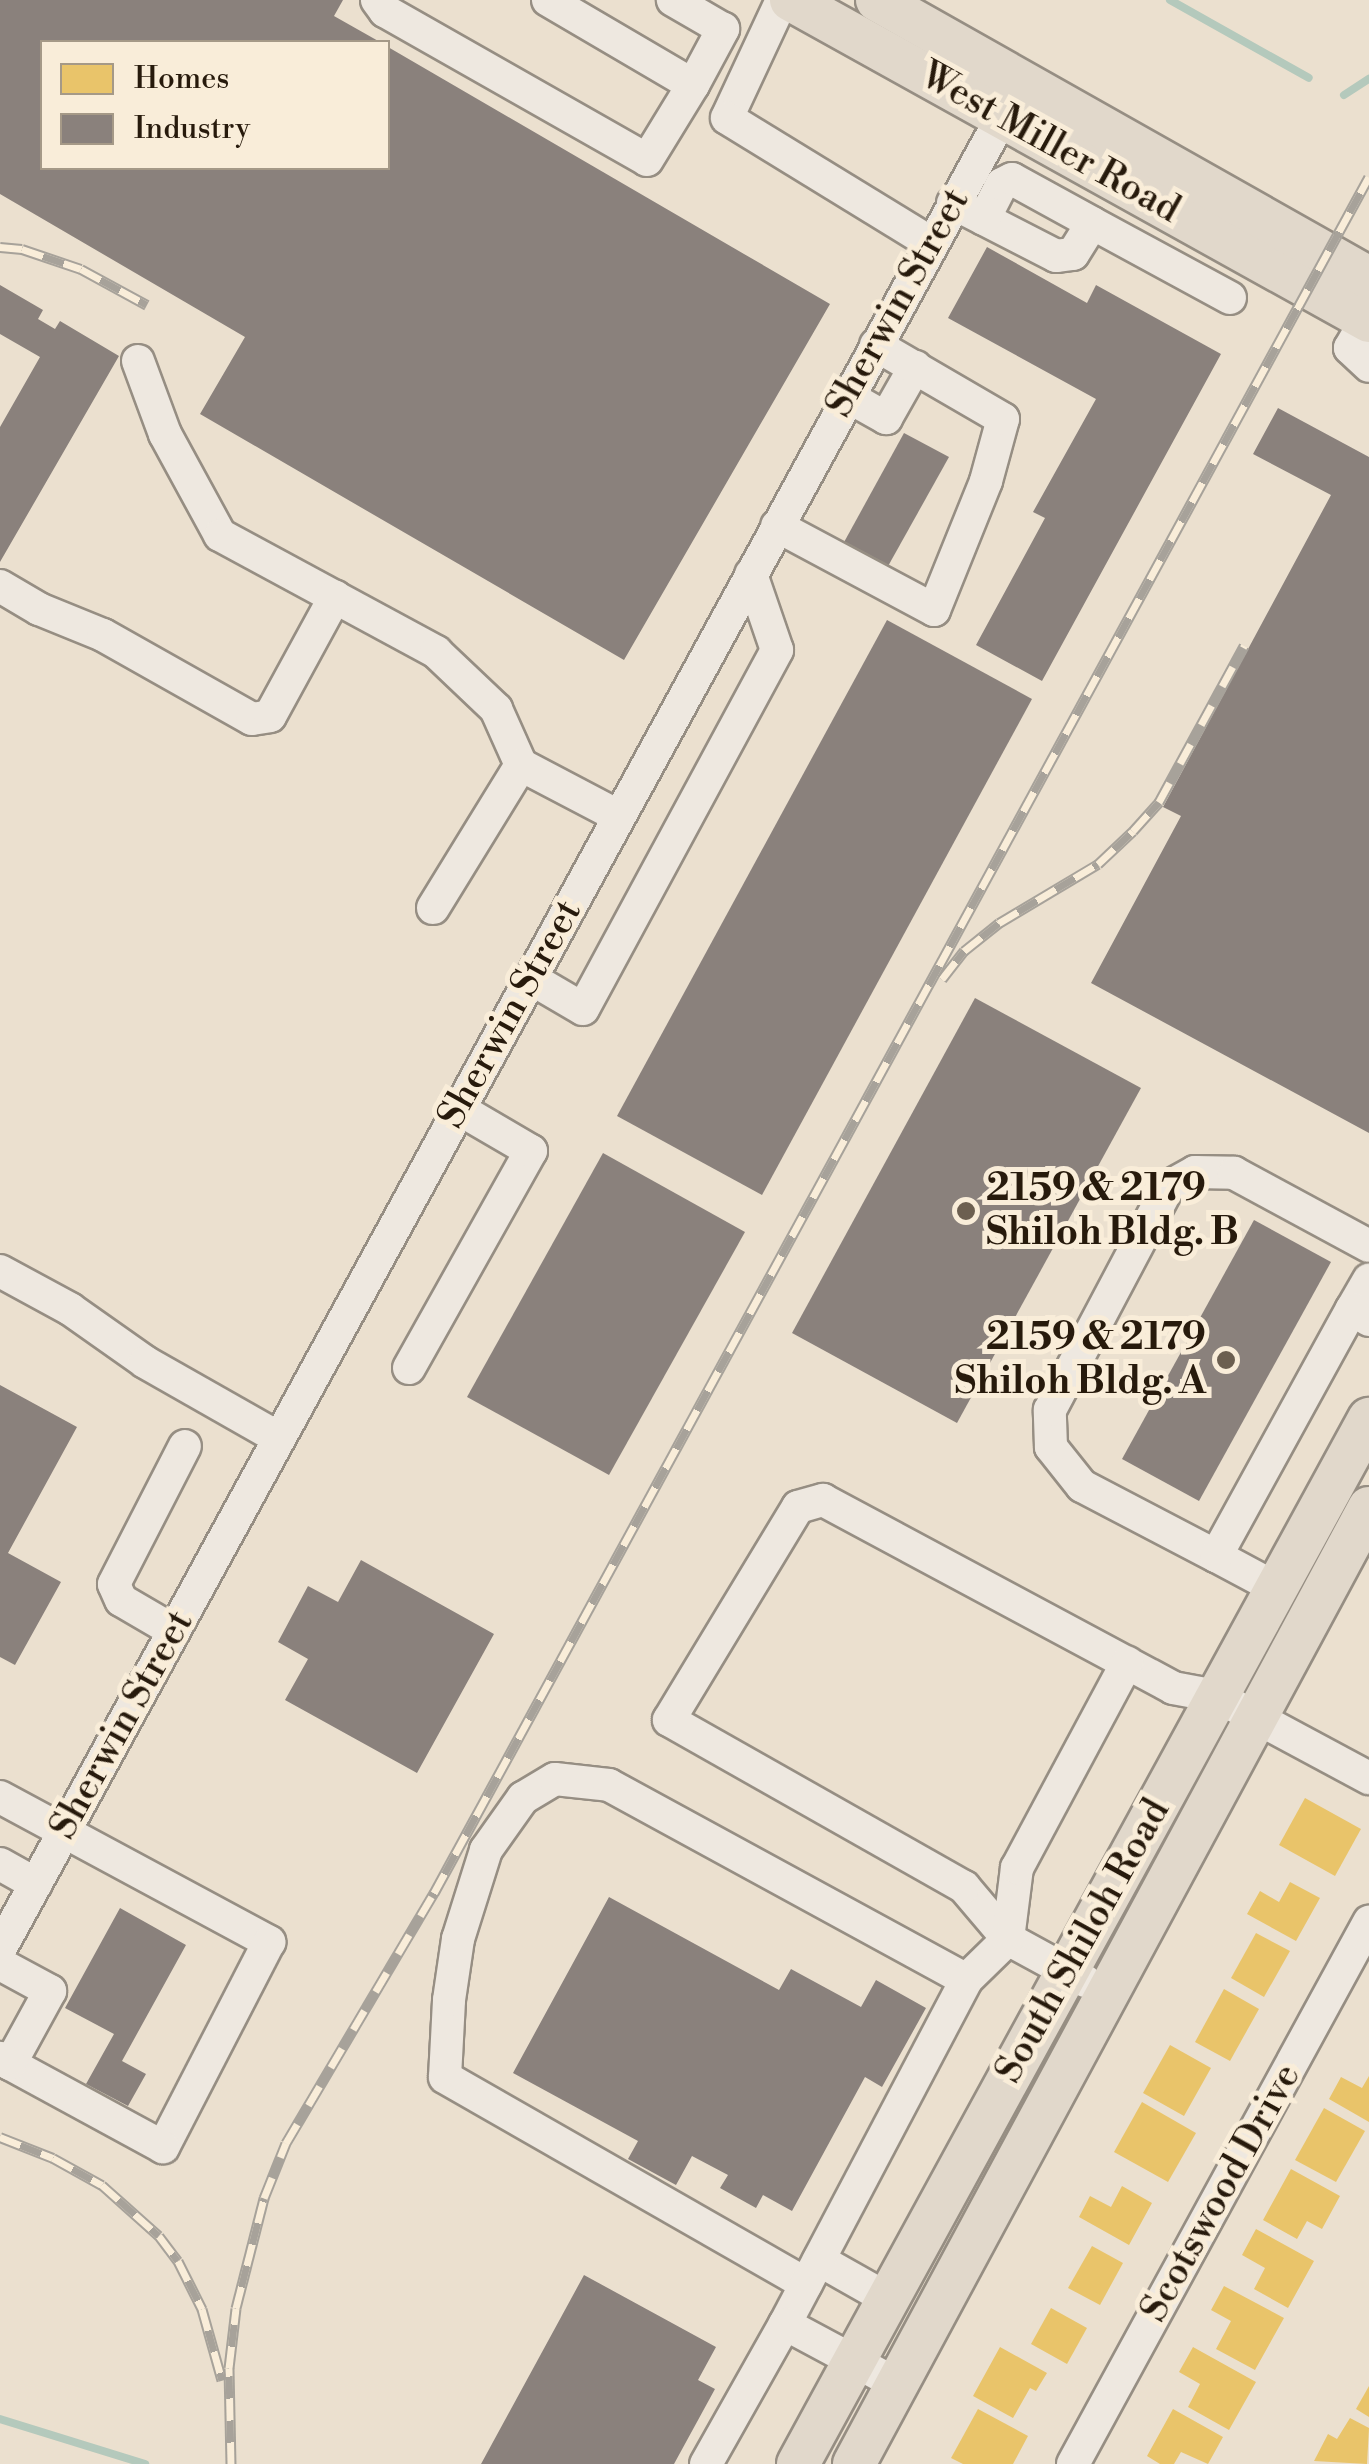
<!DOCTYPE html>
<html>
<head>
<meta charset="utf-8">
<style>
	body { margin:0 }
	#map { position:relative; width:1369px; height:2464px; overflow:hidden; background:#ebe0cf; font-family:"Libre Bodoni",serif }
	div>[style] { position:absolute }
	.homes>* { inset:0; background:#e9c46a }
	.industry>* { inset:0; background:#8a817c }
	.stream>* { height:8px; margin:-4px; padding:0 4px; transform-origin:4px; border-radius:4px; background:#b4c9bc }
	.roads { filter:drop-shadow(2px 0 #968e83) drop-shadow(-2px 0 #968e83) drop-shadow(0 2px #968e83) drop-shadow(0 -2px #968e83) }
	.minor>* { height:32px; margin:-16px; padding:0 16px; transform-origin:16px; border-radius:16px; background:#eee8e0 }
	.major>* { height:42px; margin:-21px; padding:0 21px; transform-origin:21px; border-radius:21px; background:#e1d8cb }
	.rail>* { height:11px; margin-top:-5.5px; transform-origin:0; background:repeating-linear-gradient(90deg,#f9edd9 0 22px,#a7a29a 0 44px); box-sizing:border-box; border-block:2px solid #a7a29a }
	.dots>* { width:28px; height:28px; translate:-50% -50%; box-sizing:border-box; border:5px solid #f9edd9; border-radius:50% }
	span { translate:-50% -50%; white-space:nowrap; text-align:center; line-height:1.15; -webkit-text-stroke:10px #f9edd9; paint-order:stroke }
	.street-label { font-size:38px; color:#271a0c }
	.poi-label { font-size:38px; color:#271a0c; font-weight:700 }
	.left { translate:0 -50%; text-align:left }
	.right { translate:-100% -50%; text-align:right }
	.legend { position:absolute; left:40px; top:40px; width:350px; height:130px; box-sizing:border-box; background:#f9edd9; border:2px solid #a59987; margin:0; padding:12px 18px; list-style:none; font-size:30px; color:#271a0c }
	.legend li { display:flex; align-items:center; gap:20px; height:50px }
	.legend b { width:50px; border:2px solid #a59987 }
</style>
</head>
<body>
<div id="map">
	<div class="homes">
		<div style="clip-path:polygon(1305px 1798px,1361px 1829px,1335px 1876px,1279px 1845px)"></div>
		<div style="clip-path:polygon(1290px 1882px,1320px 1898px,1296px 1941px,1247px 1914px,1260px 1891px,1279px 1902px)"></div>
		<div style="clip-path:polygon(1256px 1933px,1290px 1951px,1264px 1997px,1231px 1978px)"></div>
		<div style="clip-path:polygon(1224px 1989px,1259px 2009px,1230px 2061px,1195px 2042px)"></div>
		<div style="clip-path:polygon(1170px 2045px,1211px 2068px,1184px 2116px,1143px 2093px)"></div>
		<div style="clip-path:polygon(1369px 2076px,1369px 2122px,1329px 2099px,1341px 2077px,1362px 2088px)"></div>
		<div style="clip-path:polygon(1142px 2102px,1196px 2133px,1168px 2182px,1114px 2152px)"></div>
		<div style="clip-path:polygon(1324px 2108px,1365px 2131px,1336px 2182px,1295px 2160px)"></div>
		<div style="clip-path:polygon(1291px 2169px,1340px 2196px,1322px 2229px,1307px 2221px,1297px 2239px,1263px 2220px)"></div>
		<div style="clip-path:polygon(1122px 2186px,1152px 2203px,1129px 2245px,1079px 2217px,1090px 2196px,1111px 2207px)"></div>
		<div style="clip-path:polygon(1256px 2229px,1314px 2261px,1288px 2308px,1254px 2289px,1265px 2268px,1242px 2255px)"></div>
		<div style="clip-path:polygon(1092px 2246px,1123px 2263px,1100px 2305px,1068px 2288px)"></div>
		<div style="clip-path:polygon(1224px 2286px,1284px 2318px,1255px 2370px,1216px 2349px,1231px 2321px,1211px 2310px)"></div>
		<div style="clip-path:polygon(1051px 2308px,1087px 2328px,1067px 2364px,1031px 2344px)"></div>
		<div style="clip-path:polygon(1000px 2347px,1047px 2373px,1036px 2391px,1030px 2388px,1013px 2418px,973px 2396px)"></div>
		<div style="clip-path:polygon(1193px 2347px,1256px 2382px,1229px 2430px,1188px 2407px,1200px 2384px,1179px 2372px)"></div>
		<div style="clip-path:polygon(1369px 2386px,1369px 2417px,1356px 2409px)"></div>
		<div style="clip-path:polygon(978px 2409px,1028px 2436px,1013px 2464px,963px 2464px,951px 2458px)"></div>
		<div style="clip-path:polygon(1173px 2409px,1223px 2437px,1208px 2464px,1181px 2452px,1174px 2464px,1160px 2464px,1147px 2456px)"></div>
		<div style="clip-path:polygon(1350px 2418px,1369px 2428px,1367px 2464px,1314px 2461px,1328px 2434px,1337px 2439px)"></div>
	</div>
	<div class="industry">
		<div style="clip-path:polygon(0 0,343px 0,334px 16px,380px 42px,42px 42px,42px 168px,388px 168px,388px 47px,830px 304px,624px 660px,200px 414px,245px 337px,0 194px)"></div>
		<div style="clip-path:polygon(987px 247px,1087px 303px,1096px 285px,1221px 354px,1042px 681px,976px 645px,1045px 518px,1033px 512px,1096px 399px,948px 318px)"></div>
		<div style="clip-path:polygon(0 285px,43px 310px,38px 319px,55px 329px,60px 321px,119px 356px,0 562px,0 427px,40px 357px,0 334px)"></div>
		<div style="clip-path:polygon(1278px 408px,1369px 457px,1369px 1133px,1091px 983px,1181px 816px,1163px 807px,1331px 495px,1253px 454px)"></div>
		<div style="clip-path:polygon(904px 433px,949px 457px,887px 568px,843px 544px)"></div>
		<div style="clip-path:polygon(887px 620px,1032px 699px,762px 1195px,617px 1116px)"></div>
		<div style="clip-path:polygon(975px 998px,1141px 1088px,957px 1423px,792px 1333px)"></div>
		<div style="clip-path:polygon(603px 1153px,745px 1232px,609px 1475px,467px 1397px)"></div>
		<div style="clip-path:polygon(1254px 1220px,1331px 1262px,1199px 1501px,1122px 1459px)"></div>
		<div style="clip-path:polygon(0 1385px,77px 1427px,8px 1553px,61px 1582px,15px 1665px,0 1657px)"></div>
		<div style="clip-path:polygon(361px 1560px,494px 1634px,417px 1773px,285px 1700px,308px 1659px,278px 1642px,308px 1586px,338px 1602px)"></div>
		<div style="clip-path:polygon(609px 1897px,779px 1990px,791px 1969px,861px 2007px,876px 1980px,926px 2008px,882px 2087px,865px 2077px,792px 2211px,763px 2195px,756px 2208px,720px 2188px,728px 2175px,692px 2156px,676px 2185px,628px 2159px,638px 2141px,513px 2073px)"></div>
		<div style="clip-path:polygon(120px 1908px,186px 1945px,122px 2061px,146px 2074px,128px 2106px,86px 2084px,114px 2034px,65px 2008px)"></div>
		<div style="clip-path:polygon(584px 2275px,716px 2347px,698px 2380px,715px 2389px,674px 2464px,481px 2464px)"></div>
	</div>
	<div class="stream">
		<div style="left:1170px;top:0;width:159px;rotate:29.3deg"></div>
		<div style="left:1344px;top:95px;width:30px;rotate:-33deg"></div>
		<div style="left:0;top:2419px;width:152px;rotate:17.2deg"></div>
	</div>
	<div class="roads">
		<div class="minor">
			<div style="left:377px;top:0;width:14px;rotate:54deg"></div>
			<div style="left:385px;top:11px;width:301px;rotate:29.6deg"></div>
			<div style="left:647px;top:160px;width:88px;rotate:-58.5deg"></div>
			<div style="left:548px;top:0;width:168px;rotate:30.4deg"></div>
			<div style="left:693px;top:85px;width:64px;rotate:-61.8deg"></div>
			<div style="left:723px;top:29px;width:58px;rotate:-149.9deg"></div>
			<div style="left:782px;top:0;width:130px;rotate:115deg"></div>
			<div style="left:727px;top:118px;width:239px;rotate:31.5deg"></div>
			<div style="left:953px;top:203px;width:116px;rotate:27.2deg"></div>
			<div style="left:1056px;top:256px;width:17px;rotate:-7deg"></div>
			<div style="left:1073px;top:254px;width:36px;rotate:-58deg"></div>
			<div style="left:1092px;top:223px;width:157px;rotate:28.5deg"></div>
			<div style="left:984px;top:219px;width:39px;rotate:-63deg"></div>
			<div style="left:1002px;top:184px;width:11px;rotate:-27deg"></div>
			<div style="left:1012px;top:179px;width:91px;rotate:28.8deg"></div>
			<div style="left:1369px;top:315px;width:38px;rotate:120deg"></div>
			<div style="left:1350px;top:348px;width:26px;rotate:43deg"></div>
			<div style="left:138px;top:361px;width:78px;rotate:69.7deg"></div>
			<div style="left:165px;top:434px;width:115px;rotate:61.4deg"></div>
			<div style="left:220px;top:535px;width:246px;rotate:28.4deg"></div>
			<div style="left:436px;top:652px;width:83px;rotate:43.5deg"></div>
			<div style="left:496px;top:709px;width:61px;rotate:65.9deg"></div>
			<div style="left:521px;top:765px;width:110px;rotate:27.7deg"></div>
			<div style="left:847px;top:396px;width:45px;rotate:29.4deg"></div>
			<div style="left:886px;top:418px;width:59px;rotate:-60.4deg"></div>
			<div style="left:777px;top:526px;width:178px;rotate:28.1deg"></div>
			<div style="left:934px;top:610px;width:139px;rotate:-68deg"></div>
			<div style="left:986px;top:481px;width:64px;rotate:-74.7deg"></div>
			<div style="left:1003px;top:419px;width:147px;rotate:-149.8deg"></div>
			<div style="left:0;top:586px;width:45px;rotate:30.5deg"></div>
			<div style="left:39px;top:609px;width:69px;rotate:22.1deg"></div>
			<div style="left:103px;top:635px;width:171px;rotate:29.4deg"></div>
			<div style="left:252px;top:719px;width:18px;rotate:-9deg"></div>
			<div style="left:270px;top:716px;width:136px;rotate:-61.4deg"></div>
			<div style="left:433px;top:908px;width:168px;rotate:-58.4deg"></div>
			<div style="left:530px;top:978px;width:61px;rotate:30.3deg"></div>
			<div style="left:583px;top:1009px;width:408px;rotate:-61.6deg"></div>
			<div style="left:777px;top:650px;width:80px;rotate:-108.9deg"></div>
			<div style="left:0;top:1271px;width:80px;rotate:28.5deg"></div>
			<div style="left:70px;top:1309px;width:92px;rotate:35.2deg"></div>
			<div style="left:145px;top:1362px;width:154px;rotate:29.6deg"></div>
			<div style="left:1352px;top:1309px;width:34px;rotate:-60deg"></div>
			<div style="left:409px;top:1368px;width:249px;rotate:-60.7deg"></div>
			<div style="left:531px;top:1151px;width:83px;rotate:-149.7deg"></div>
			<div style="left:1216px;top:1556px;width:151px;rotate:-152.4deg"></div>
			<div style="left:1082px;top:1486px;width:50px;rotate:-128.5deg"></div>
			<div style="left:1051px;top:1447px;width:37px;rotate:-92deg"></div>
			<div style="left:1050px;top:1410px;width:252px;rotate:-62.1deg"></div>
			<div style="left:1168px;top:1187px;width:31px;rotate:-29deg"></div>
			<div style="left:1195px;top:1172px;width:39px;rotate:1deg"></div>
			<div style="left:1234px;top:1173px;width:153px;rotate:28.4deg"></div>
			<div style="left:1276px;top:1588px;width:68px;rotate:-151.9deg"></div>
			<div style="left:1216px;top:1556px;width:282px;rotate:-61.2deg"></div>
			<div style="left:1352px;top:1309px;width:20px;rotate:33deg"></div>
			<div style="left:174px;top:1631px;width:61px;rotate:-149.7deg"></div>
			<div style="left:121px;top:1600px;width:17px;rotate:-114deg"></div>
			<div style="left:114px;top:1584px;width:155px;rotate:-62.8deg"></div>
			<div style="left:0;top:1797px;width:306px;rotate:28.3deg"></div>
			<div style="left:269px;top:1942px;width:231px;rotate:117.3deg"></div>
			<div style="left:163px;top:2147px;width:174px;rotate:-151.5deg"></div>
			<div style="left:0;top:1864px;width:41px;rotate:29.1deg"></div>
			<div style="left:0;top:1949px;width:2111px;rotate:-61.32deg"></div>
			<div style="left:0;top:1964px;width:57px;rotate:28.4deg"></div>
			<div style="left:50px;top:1991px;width:83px;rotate:118.7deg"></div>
			<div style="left:10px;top:2064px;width:12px;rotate:-149deg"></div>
			<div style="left:1085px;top:1981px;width:88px;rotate:-151.4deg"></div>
			<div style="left:1008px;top:1939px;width:68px;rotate:-130.2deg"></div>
			<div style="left:964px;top:1887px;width:339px;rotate:-150.5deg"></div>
			<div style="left:669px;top:1720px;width:249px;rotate:-58.8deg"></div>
			<div style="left:798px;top:1507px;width:26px;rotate:-16deg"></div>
			<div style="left:823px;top:1500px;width:397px;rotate:28.2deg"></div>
			<div style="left:1173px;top:1688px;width:44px;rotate:10.5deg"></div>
			<div style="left:1216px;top:1696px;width:174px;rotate:28.2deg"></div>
			<div style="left:819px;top:2260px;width:79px;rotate:29.5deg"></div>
			<div style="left:806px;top:2284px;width:416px;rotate:-150.2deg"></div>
			<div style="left:445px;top:2077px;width:77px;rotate:-87deg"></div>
			<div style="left:449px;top:2000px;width:62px;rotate:-81.6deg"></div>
			<div style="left:458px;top:1939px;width:93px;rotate:-72.5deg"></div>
			<div style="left:486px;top:1850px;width:64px;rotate:-54.6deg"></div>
			<div style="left:523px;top:1798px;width:37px;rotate:-31deg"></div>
			<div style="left:555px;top:1779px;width:54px;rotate:6.3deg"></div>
			<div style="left:609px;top:1785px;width:407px;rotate:28.6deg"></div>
			<div style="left:785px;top:2324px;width:389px;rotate:-62.2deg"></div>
			<div style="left:966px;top:1980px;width:59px;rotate:-44.3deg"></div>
			<div style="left:1008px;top:1939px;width:72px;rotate:-82.8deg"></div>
			<div style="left:1017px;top:1868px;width:233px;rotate:-61.8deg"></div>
			<div style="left:706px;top:2464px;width:161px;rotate:-60.6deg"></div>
			<div style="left:785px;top:2324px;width:127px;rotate:28.2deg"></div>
			<div style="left:1073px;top:2464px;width:618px;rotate:-61.36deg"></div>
		</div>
		<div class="major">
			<div style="left:791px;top:0;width:661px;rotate:29.05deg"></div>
			<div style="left:877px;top:0;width:565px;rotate:29.47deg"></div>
			<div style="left:798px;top:2464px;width:1191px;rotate:-61.35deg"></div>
			<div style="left:854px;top:2464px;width:1086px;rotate:-61.69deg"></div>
		</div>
	</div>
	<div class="rail">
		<div style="left:0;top:247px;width:22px;rotate:5deg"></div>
		<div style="left:22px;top:249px;width:62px;rotate:18.7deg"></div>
		<div style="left:81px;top:269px;width:75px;rotate:28.6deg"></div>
		<div style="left:942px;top:979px;width:36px;rotate:-52deg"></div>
		<div style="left:964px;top:951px;width:45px;rotate:-38.7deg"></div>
		<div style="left:999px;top:923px;width:115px;rotate:-30.8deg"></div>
		<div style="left:1098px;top:864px;width:48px;rotate:-43.3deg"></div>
		<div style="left:1133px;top:831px;width:39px;rotate:-48deg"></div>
		<div style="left:1159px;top:802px;width:178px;rotate:-61.4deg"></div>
		<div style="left:0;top:2137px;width:57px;rotate:21.6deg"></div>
		<div style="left:53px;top:2158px;width:56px;rotate:28.9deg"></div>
		<div style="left:102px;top:2185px;width:76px;rotate:41.8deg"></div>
		<div style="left:159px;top:2236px;width:31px;rotate:53deg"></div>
		<div style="left:178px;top:2261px;width:54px;rotate:63.4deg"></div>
		<div style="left:202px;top:2309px;width:74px;rotate:74.3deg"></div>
		<div style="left:231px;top:2464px;width:96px;rotate:-91.2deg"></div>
		<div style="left:229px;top:2368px;width:60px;rotate:-83.3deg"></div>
		<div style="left:236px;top:2308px;width:114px;rotate:-75.7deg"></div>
		<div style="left:264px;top:2198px;width:59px;rotate:-68.2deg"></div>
		<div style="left:286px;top:2143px;width:291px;rotate:-59.4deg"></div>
		<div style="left:434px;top:1893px;width:1954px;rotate:-61.42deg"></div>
	</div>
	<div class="dots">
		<div style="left:966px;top:1211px;background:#6c5f50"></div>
		<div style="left:1226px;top:1360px;background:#6c5f50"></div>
	</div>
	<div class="street-label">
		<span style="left:1050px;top:143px;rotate:29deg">West Miller Road</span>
		<span style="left:898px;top:303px;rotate:-61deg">Sherwin Street</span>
		<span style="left:510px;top:1014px;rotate:-61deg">Sherwin Street</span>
		<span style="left:122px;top:1725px;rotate:-61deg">Sherwin Street</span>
		<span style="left:1083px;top:1941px;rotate:-61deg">South Shiloh Road</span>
		<span style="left:1221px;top:2193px;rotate:-61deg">Scotswood Drive</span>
	</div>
	<div class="poi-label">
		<span class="left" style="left:986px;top:1211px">2159 &amp; 2179<br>Shiloh Bldg. B</span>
		<span class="right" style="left:1206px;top:1360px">2159 &amp; 2179<br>Shiloh Bldg. A</span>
	</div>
	<ul class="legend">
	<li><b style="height:28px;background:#e9c46a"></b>Homes</li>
	<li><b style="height:28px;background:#8a817c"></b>Industry</li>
	</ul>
</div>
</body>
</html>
